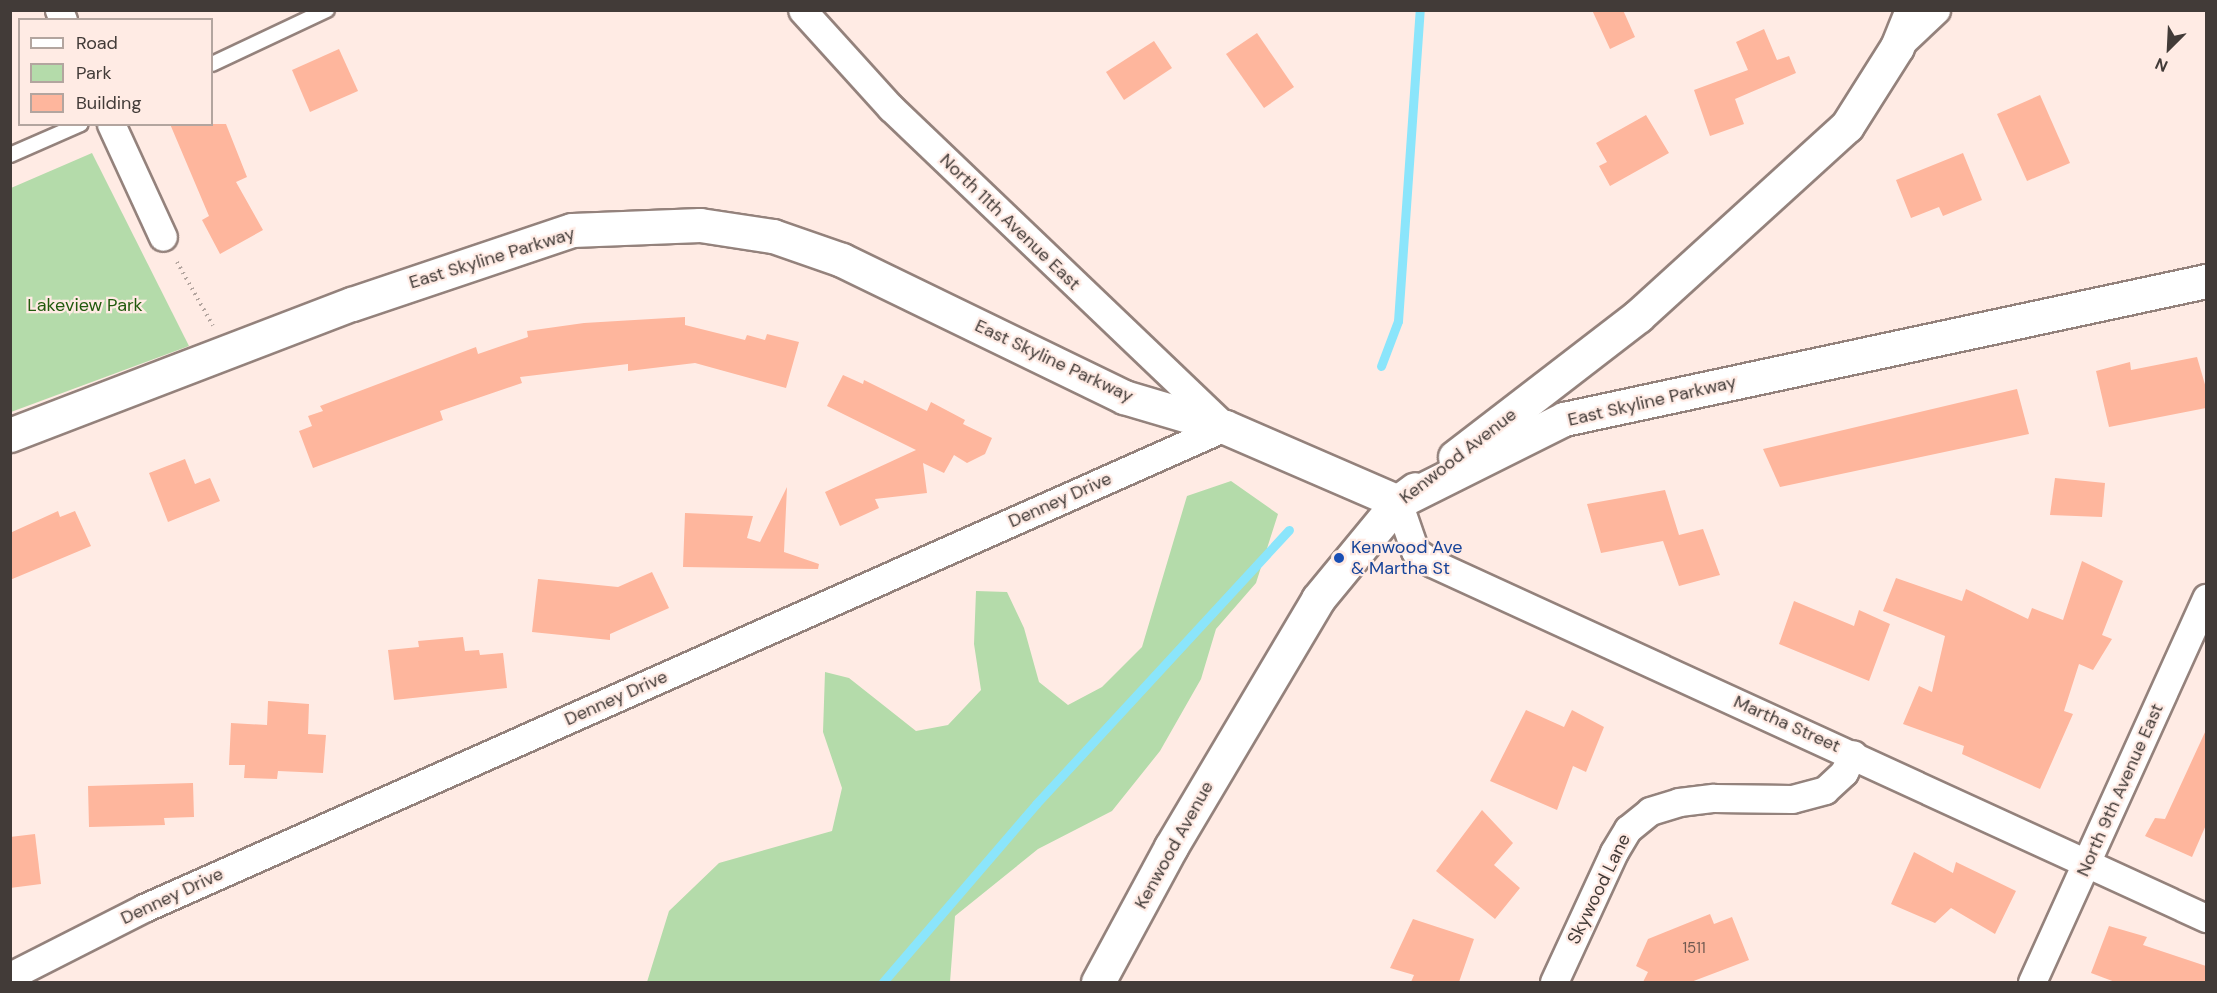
<!DOCTYPE html>
<html>
<head>
<meta charset="utf-8">
<style>
	body { margin:0 }
	#map { position:relative; width:2217px; height:993px; overflow:hidden; background:#ffebe4; font-family:"DM Sans",sans-serif }
	div>[style] { position:absolute }
	.green>* { inset:0; background:#b4dbaa }
	.stream>* { height:9px; margin:-4.5px; padding:0 4.5px; transform-origin:4.5px; border-radius:4.5px; background:#8be5fb }
	.building>* { inset:0; background:#feb69d }
	.path>* { height:4px; margin-top:-2px; transform-origin:0; background:repeating-linear-gradient(90deg,#b2a49e 0 1.5px,transparent 0 6px) }
	.roads { filter:drop-shadow(2px 0 #94827c) drop-shadow(-2px 0 #94827c) drop-shadow(0 2px #94827c) drop-shadow(0 -2px #94827c) }
	.service>* { height:14px; margin:-7px; padding:0 7px; transform-origin:7px; border-radius:7px; background:#fff }
	.minor>* { height:27px; margin:-13.5px; padding:0 13.5px; transform-origin:13.5px; border-radius:13.5px; background:#fff }
	.tertiary>* { height:33px; margin:-16.5px; padding:0 16.5px; transform-origin:16.5px; border-radius:16.5px; background:#fff }
	.dots>* { width:16px; height:16px; translate:-50% -50%; box-sizing:border-box; border:3px solid #ffebe4; border-radius:50% }
	span { translate:-50% -50%; white-space:nowrap; text-align:center; line-height:1.15; -webkit-text-stroke:4.5px #ffebe4; paint-order:stroke }
	.number-label { font-size:15px; color:#715a51 }
	.number-label span { -webkit-text-stroke-width:0 }
	.street-label { font-size:18px; color:#423b38 }
	.park-label { font-size:18px; color:#215a0d }
	.transit-label { font-size:18px; color:#164399 }
	.left { translate:0 -50%; text-align:left }
	.frame { position:absolute; inset:0; border:12px solid #423b38; pointer-events:none }
	.legend { position:absolute; left:18px; top:18px; width:195px; height:108px; box-sizing:border-box; background:#ffebe4; border:2px solid #b3a59f; margin:0; padding:8px 10px; list-style:none; font-size:18px; color:#423b38 }
	.legend li { display:flex; align-items:center; gap:12px; height:30px }
	.legend b { width:30px; border:2px solid #b3a59f }
	.north { position:absolute; left:2139px; top:18px; width:60px; height:60px; -webkit-text-stroke:4px #ffebe4; paint-order:stroke; rotate:204deg; font-size:16px; font-weight:700; line-height:24px; text-align:center; color:#423b38 }
	.north::after { content:''; display:block; margin:auto; width:21px; height:27px; background:#423b38; clip-path:polygon(50% 0,100% 100%,50% 72%,0 100%) }
</style>
</head>
<body>
<div id="map">
	<div class="green">
		<div style="clip-path:polygon(92px 153px,189px 346px,11px 412px,11px 188px)"></div>
		<div style="clip-path:polygon(1231px 481px,1278px 514px,1256px 583px,1216px 629px,1201px 679px,1160px 751px,1112px 811px,1038px 849px,955px 916px,950px 982px,647px 982px,669px 911px,719px 863px,832px 831px,842px 788px,823px 732px,825px 672px,849px 678px,916px 731px,948px 725px,981px 690px,974px 644px,976px 591px,1007px 592px,1024px 628px,1039px 682px,1068px 705px,1102px 687px,1142px 647px,1187px 496px)"></div>
	</div>
	<div class="stream">
		<div style="left:1381px;top:366px;width:48px;rotate:-69.3deg"></div>
		<div style="left:1398px;top:321px;width:312px;rotate:-86deg"></div>
		<div style="left:883px;top:982px;width:235px;rotate:-49.3deg"></div>
		<div style="left:1036px;top:804px;width:373px;rotate:-47.3deg"></div>
	</div>
	<div class="building">
		<div style="clip-path:polygon(1592px 10px,1623px 10px,1635px 37px,1610px 49px)"></div>
		<div style="clip-path:polygon(1764px 29px,1777px 60px,1789px 56px,1796px 73px,1735px 99px,1744px 124px,1710px 136px,1694px 90px,1748px 70px,1736px 42px)"></div>
		<div style="clip-path:polygon(1257px 33px,1294px 87px,1264px 108px,1226px 54px)"></div>
		<div style="clip-path:polygon(1154px 41px,1172px 68px,1124px 100px,1106px 72px)"></div>
		<div style="clip-path:polygon(339px 49px,358px 91px,310px 112px,292px 70px)"></div>
		<div style="clip-path:polygon(2040px 95px,2070px 163px,2027px 181px,1997px 114px)"></div>
		<div style="clip-path:polygon(1646px 115px,1669px 153px,1610px 186px,1599px 166px,1607px 162px,1596px 143px)"></div>
		<div style="clip-path:polygon(170px 124px,226px 124px,247px 177px,236px 182px,263px 230px,220px 254px,202px 220px,209px 216px)"></div>
		<div style="clip-path:polygon(1963px 153px,1982px 200px,1943px 216px,1939px 207px,1911px 218px,1896px 180px)"></div>
		<div style="clip-path:polygon(685px 317px,685px 325px,745px 340px,747px 335px,765px 340px,767px 334px,799px 342px,786px 388px,695px 363px,628px 371px,628px 364px,520px 377px,522px 383px,440px 411px,443px 420px,313px 468px,299px 431px,312px 426px,308px 416px,323px 411px,320px 406px,476px 347px,478px 354px,528px 337px,527px 331px,584px 323px)"></div>
		<div style="clip-path:polygon(2197px 357px,2206px 388px,2206px 408px,2109px 427px,2096px 371px,2130px 362px,2131px 370px)"></div>
		<div style="clip-path:polygon(843px 375px,863px 384px,864px 380px,927px 411px,931px 402px,965px 420px,963px 424px,992px 438px,985px 454px,967px 463px,954px 455px,944px 473px,923px 463px,927px 493px,875px 499px,879px 508px,840px 526px,825px 492px,916px 450px,827px 406px)"></div>
		<div style="clip-path:polygon(2017px 389px,2029px 434px,1780px 487px,1763px 449px)"></div>
		<div style="clip-path:polygon(185px 459px,195px 484px,210px 478px,220px 501px,168px 522px,149px 473px)"></div>
		<div style="clip-path:polygon(2055px 478px,2105px 483px,2102px 517px,2050px 515px)"></div>
		<div style="clip-path:polygon(787px 487px,784px 552px,819px 564px,818px 569px,683px 567px,685px 513px,753px 516px,747px 538px,760px 542px)"></div>
		<div style="clip-path:polygon(1665px 490px,1679px 535px,1703px 529px,1720px 575px,1679px 586px,1663px 541px,1601px 553px,1587px 504px)"></div>
		<div style="clip-path:polygon(58px 511px,60px 517px,75px 511px,91px 546px,10px 580px,10px 533px)"></div>
		<div style="clip-path:polygon(2082px 561px,2123px 581px,2102px 635px,2112px 639px,2093px 670px,2079px 664px,2064px 711px,2073px 714px,2040px 789px,1962px 754px,1964px 746px,1903px 724px,1919px 686px,1932px 692px,1945px 636px,1883px 611px,1896px 578px,1962px 601px,1966px 589px,2028px 619px,2032px 608px,2063px 620px)"></div>
		<div style="clip-path:polygon(652px 572px,669px 608px,610px 634px,610px 640px,532px 632px,538px 579px,618px 587px)"></div>
		<div style="clip-path:polygon(1794px 601px,1854px 626px,1859px 610px,1890px 624px,1869px 681px,1779px 644px)"></div>
		<div style="clip-path:polygon(463px 637px,465px 651px,479px 650px,480px 655px,503px 653px,507px 688px,394px 700px,388px 650px,419px 647px,418px 641px)"></div>
		<div style="clip-path:polygon(268px 701px,309px 704px,308px 734px,326px 735px,323px 773px,278px 771px,277px 779px,244px 778px,245px 765px,229px 765px,231px 723px,267px 725px)"></div>
		<div style="clip-path:polygon(1526px 710px,1564px 727px,1572px 710px,1604px 727px,1586px 772px,1573px 766px,1557px 810px,1490px 781px)"></div>
		<div style="clip-path:polygon(2206px 730px,2206px 825px,2192px 857px,2145px 836px,2155px 818px,2165px 819px)"></div>
		<div style="clip-path:polygon(193px 783px,194px 817px,164px 818px,165px 825px,89px 827px,88px 786px)"></div>
		<div style="clip-path:polygon(1482px 810px,1513px 843px,1494px 865px,1520px 888px,1495px 919px,1436px 871px)"></div>
		<div style="clip-path:polygon(35px 834px,41px 884px,10px 888px,10px 837px)"></div>
		<div style="clip-path:polygon(1914px 852px,1953px 873px,1956px 862px,2016px 891px,1995px 934px,1951px 908px,1935px 923px,1891px 904px)"></div>
		<div style="clip-path:polygon(1710px 914px,1714px 924px,1732px 917px,1749px 960px,1691px 982px,1643px 982px,1648px 972px,1636px 966px,1648px 939px)"></div>
		<div style="clip-path:polygon(1413px 919px,1474px 939px,1459px 982px,1411px 982px,1414px 975px,1390px 968px)"></div>
		<div style="clip-path:polygon(2109px 926px,2147px 937px,2143px 945px,2206px 966px,2206px 982px,2115px 982px,2091px 973px)"></div>
	</div>
	<div class="path">
		<div style="left:177px;top:262px;width:73px;rotate:60.6deg"></div>
	</div>
	<div class="roads">
		<div class="service">
			<div style="left:212px;top:64px;width:127px;rotate:-25.2deg"></div>
			<div style="left:10px;top:155px;width:77px;rotate:-23.6deg"></div>
		</div>
		<div class="minor">
			<div style="left:59px;top:10px;width:11px;rotate:68deg"></div>
			<div style="left:1899px;top:45px;width:51px;rotate:-43.4deg"></div>
			<div style="left:111px;top:124px;width:124px;rotate:65.3deg"></div>
			<div style="left:1398px;top:502px;width:52px;rotate:70.9deg"></div>
			<div style="left:1415px;top:551px;width:21px;rotate:35deg"></div>
			<div style="left:1432px;top:563px;width:852px;rotate:24.64deg"></div>
			<div style="left:10px;top:976px;width:150px;rotate:-26.9deg"></div>
			<div style="left:144px;top:908px;width:1183px;rotate:-23.99deg"></div>
			<div style="left:1225px;top:427px;width:462px;rotate:-136.3deg"></div>
			<div style="left:891px;top:108px;width:132px;rotate:-132.2deg"></div>
			<div style="left:1554px;top:982px;width:143px;rotate:-65.2deg"></div>
			<div style="left:1614px;top:852px;width:27px;rotate:-59deg"></div>
			<div style="left:1628px;top:829px;width:28px;rotate:-39deg"></div>
			<div style="left:1650px;top:811px;width:30px;rotate:-17deg"></div>
			<div style="left:1679px;top:802px;width:35px;rotate:-7deg"></div>
			<div style="left:1714px;top:798px;width:78px;rotate:0.7deg"></div>
			<div style="left:1792px;top:799px;width:34px;rotate:-15deg"></div>
			<div style="left:1825px;top:790px;width:26px;rotate:-43deg"></div>
			<div style="left:1844px;top:772px;width:20px;rotate:-63deg"></div>
			<div style="left:2032px;top:982px;width:422px;rotate:-65.6deg"></div>
		</div>
		<div class="tertiary">
			<div style="left:10px;top:435px;width:366px;rotate:-21deg"></div>
			<div style="left:352px;top:304px;width:232px;rotate:-18.6deg"></div>
			<div style="left:572px;top:230px;width:128px;rotate:-2.2deg"></div>
			<div style="left:700px;top:225px;width:74px;rotate:8.6deg"></div>
			<div style="left:773px;top:236px;width:73px;rotate:19.2deg"></div>
			<div style="left:842px;top:260px;width:314px;rotate:25.9deg"></div>
			<div style="left:1124px;top:397px;width:105px;rotate:16.5deg"></div>
			<div style="left:1225px;top:427px;width:189px;rotate:23.4deg"></div>
			<div style="left:1398px;top:502px;width:186px;rotate:-26.6deg"></div>
			<div style="left:1564px;top:419px;width:657px;rotate:-12.13deg"></div>
			<div style="left:1455px;top:457px;width:231px;rotate:-37.6deg"></div>
			<div style="left:1638px;top:316px;width:282px;rotate:-42.3deg"></div>
			<div style="left:1847px;top:126px;width:93px;rotate:-57.7deg"></div>
			<div style="left:1897px;top:47px;width:40px;rotate:-68deg"></div>
			<div style="left:1098px;top:982px;width:153px;rotate:-61.6deg"></div>
			<div style="left:1171px;top:847px;width:288px;rotate:-59.3deg"></div>
			<div style="left:1318px;top:599px;width:126px;rotate:-50.5deg"></div>
			<div style="left:1398px;top:502px;width:21px;rotate:-37deg"></div>
		</div>
	</div>
	<div class="dots">
		<div style="left:1339px;top:558px;background:#1a4fb4"></div>
	</div>
	<div class="number-label">
		<span style="left:1694px;top:949px">1511</span>
	</div>
	<div class="street-label">
		<span style="left:1010px;top:222px;rotate:44deg">North 11th Avenue East</span>
		<span style="left:492px;top:258px;rotate:-17deg">East Skyline Parkway</span>
		<span style="left:1054px;top:361px;rotate:25deg">East Skyline Parkway</span>
		<span style="left:1652px;top:401px;rotate:-13deg">East Skyline Parkway</span>
		<span style="left:1458px;top:456px;rotate:-38deg">Kenwood Avenue</span>
		<span style="left:1060px;top:500px;rotate:-24deg">Denney Drive</span>
		<span style="left:616px;top:698px;rotate:-24deg">Denney Drive</span>
		<span style="left:1787px;top:724px;rotate:24deg">Martha Street</span>
		<span style="left:2120px;top:790px;rotate:-66deg">North 9th Avenue East</span>
		<span style="left:1174px;top:845px;rotate:-61deg">Kenwood Avenue</span>
		<span style="left:1599px;top:889px;rotate:-64deg">Skywood Lane</span>
		<span style="left:172px;top:896px;rotate:-25deg">Denney Drive</span>
	</div>
	<div class="park-label">
		<span style="left:85px;top:305px">Lakeview Park</span>
	</div>
	<div class="transit-label">
		<span class="left" style="left:1351px;top:558px">Kenwood Ave<br>&amp; Martha St</span>
	</div>
	<div class="frame"></div>
	<ul class="legend">
	<li><b style="height:8px;background:#fff"></b>Road</li>
	<li><b style="height:16px;background:#b4dbaa"></b>Park</li>
	<li><b style="height:16px;background:#feb69d"></b>Building</li>
	</ul>
	<div class="north">N</div>
</div>
</body>
</html>
